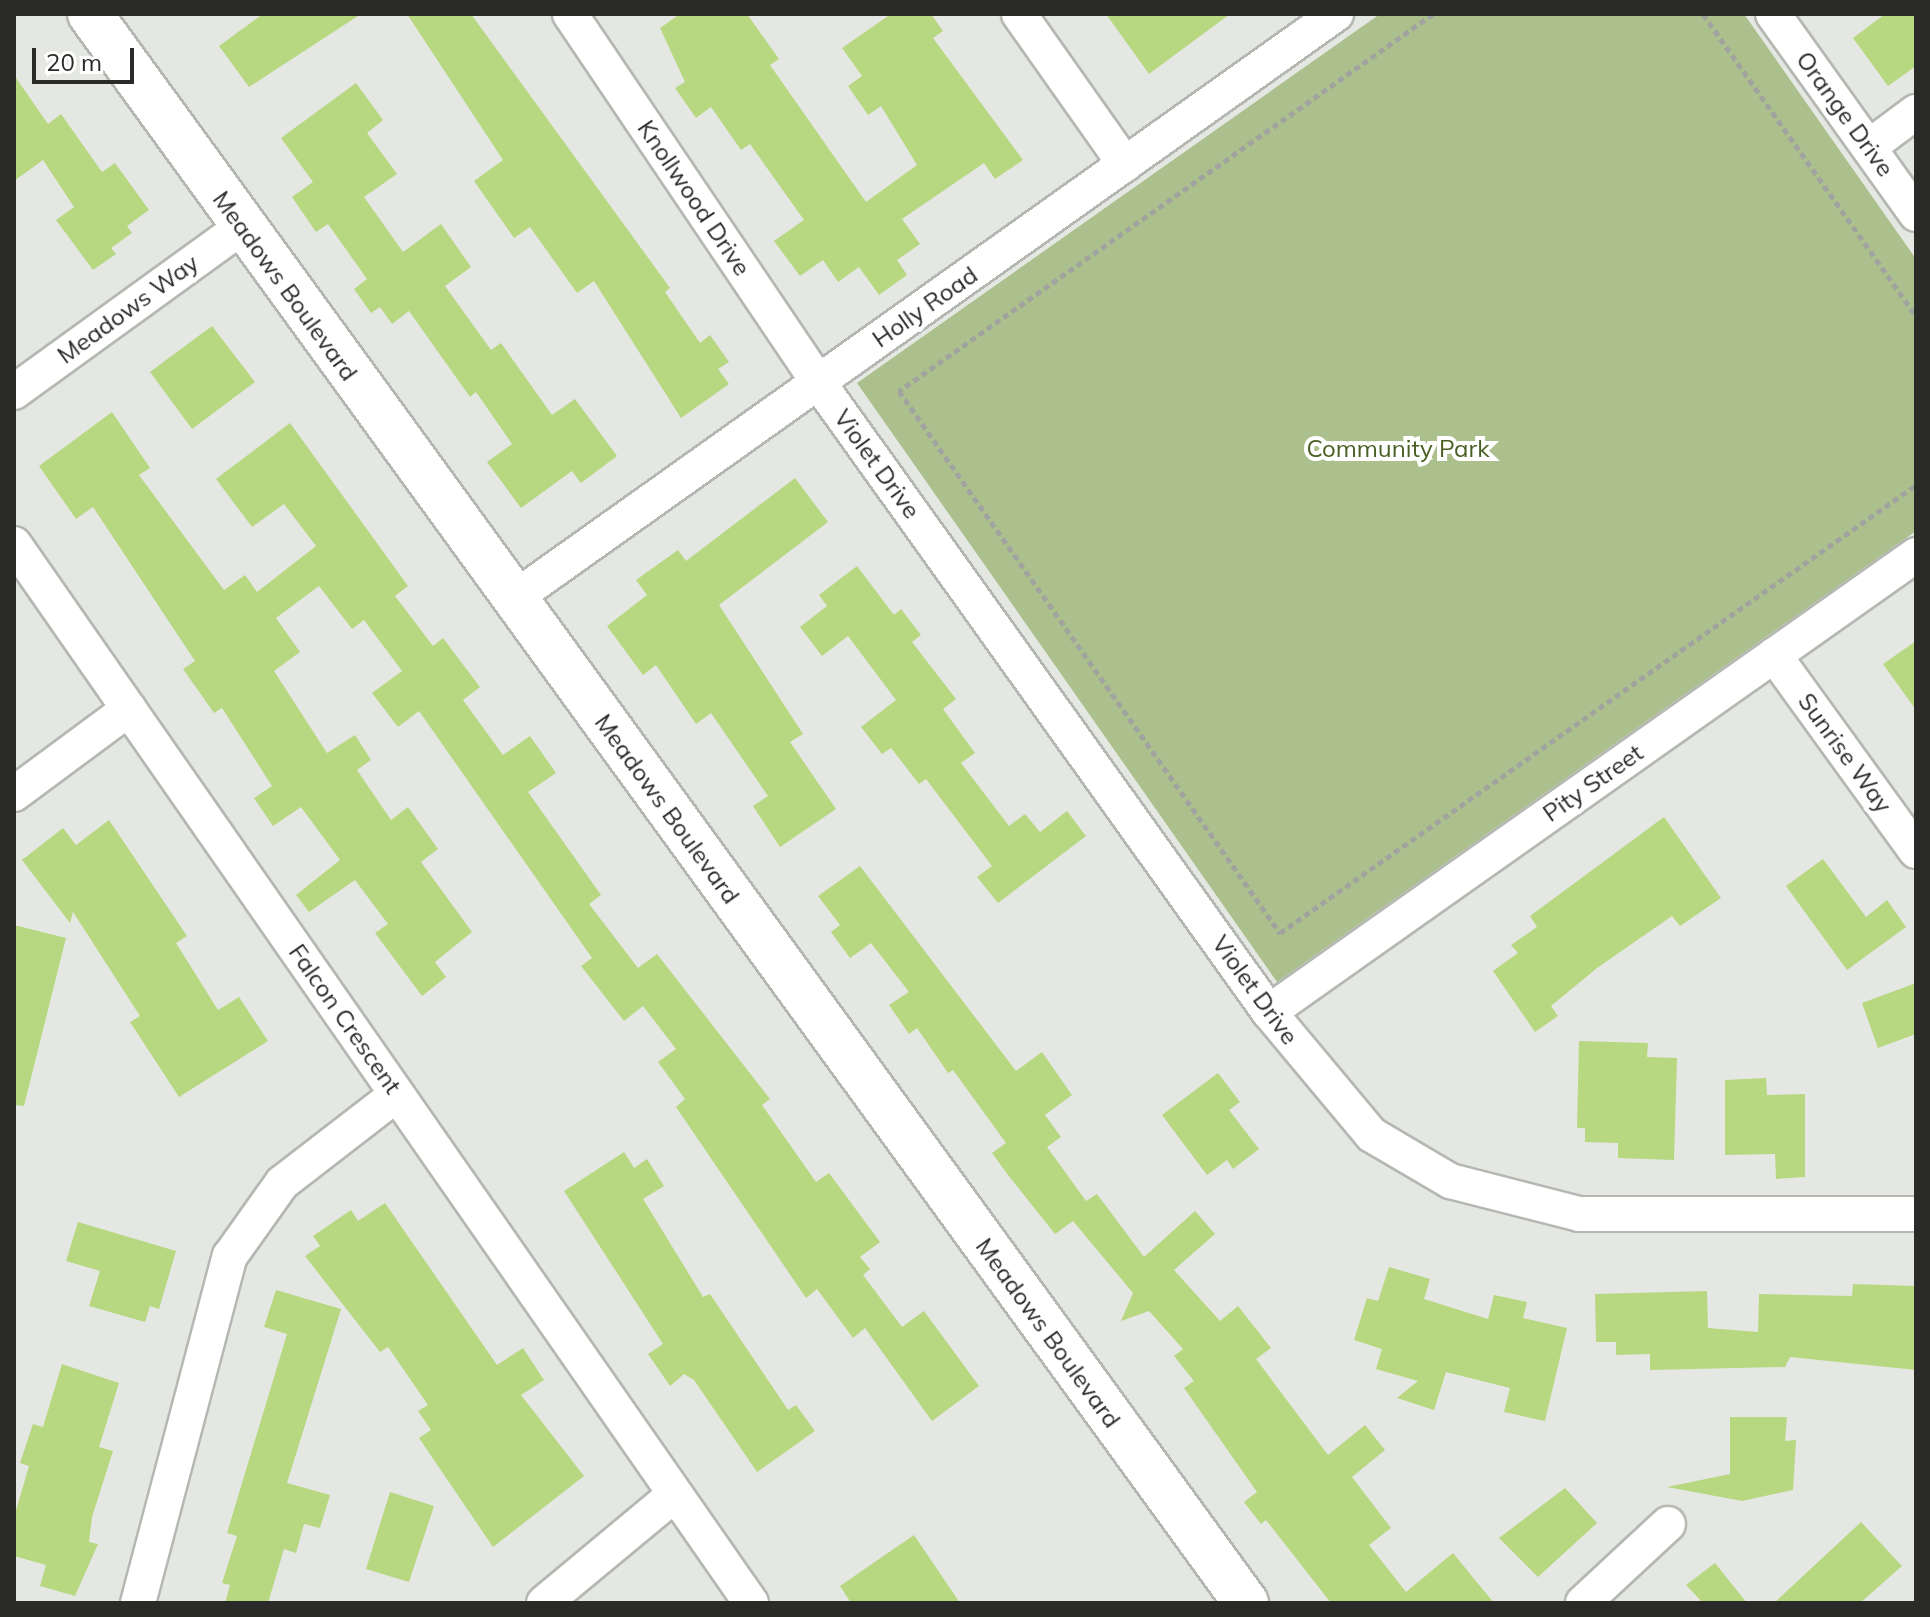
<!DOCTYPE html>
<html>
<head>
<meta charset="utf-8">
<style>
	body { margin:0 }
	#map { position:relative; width:1930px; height:1617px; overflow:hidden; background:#e5e8e2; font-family:Mulish,sans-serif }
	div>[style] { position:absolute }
	.green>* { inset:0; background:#abc08c }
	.building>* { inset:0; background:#b7d781 }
	.path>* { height:5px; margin-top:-2.5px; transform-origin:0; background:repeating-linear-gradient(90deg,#a1a39e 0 6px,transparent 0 10px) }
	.roads { filter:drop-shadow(2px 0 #b5b8b2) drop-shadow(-2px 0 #b5b8b2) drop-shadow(0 2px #b5b8b2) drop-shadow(0 -2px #b5b8b2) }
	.street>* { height:34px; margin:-17px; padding:0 17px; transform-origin:17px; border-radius:17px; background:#fff }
	.secondary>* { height:44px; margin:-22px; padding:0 22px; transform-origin:22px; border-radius:22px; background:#fff }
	span { translate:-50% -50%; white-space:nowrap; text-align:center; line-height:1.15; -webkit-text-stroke:8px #fff; paint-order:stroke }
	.street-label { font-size:24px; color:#2a2b29 }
	.park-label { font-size:24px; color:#4b6024 }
	.frame { position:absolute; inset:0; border:16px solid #2a2b29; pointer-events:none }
	.scale { position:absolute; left:32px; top:48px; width:102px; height:36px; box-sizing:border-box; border:4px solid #2a2b29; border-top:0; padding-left:10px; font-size:24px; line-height:28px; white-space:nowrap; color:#2a2b29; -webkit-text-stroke:6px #fff; paint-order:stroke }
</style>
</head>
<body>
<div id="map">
	<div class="green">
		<div style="clip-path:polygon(1380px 14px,1744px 14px,1916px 259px,1916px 531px,1277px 982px,857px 383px)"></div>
	</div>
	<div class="building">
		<div style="clip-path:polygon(263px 14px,361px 14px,249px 87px,219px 46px)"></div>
		<div style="clip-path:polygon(407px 14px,471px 14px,670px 288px,665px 292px,700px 343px,710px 335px,729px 362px,718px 369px,729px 384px,681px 418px,594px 281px,577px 293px,530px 227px,514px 238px,474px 181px,503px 160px)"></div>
		<div style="clip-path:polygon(680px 14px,747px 14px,779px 59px,770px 65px,866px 202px,917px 165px,881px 106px,868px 115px,848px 86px,862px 76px,842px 48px,891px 14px,931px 14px,943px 31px,933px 38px,1023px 160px,995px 179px,984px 163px,902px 219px,920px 244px,897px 260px,907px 275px,879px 295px,859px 267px,838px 282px,823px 260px,800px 276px,774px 241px,804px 220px,750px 144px,741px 150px,711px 107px,696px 118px,675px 88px,685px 82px,660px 28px)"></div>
		<div style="clip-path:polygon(1106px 14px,1230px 14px,1149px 74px)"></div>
		<div style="clip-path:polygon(1885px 14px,1916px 14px,1916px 66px,1888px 86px,1853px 38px)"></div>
		<div style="clip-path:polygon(14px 75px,48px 124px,61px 114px,102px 172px,115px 163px,149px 210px,127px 226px,132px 233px,111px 248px,116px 254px,93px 270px,56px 220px,74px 207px,43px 160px,14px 181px)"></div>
		<div style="clip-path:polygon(356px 83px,383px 120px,367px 133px,397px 174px,364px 197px,403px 252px,441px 224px,471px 267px,445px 286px,491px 350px,501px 343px,552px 415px,575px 399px,617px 456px,581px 483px,572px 471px,521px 508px,487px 462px,512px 444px,476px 392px,470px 397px,409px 311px,392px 324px,380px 307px,371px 313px,354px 289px,367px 279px,328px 224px,316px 232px,292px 197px,313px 182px,281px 138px)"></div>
		<div style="clip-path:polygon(212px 326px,255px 382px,192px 429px,150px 372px)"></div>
		<div style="clip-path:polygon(112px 412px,150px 468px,139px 475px,224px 590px,245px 575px,257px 592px,316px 546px,284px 504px,252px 527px,216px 479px,290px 423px,408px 586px,395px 596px,433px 646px,443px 638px,480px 687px,463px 700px,503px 755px,530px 736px,556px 773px,528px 792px,601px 895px,589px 904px,638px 968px,657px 954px,770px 1099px,762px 1105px,816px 1182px,829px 1173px,880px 1242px,860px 1257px,870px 1269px,863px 1275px,902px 1327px,924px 1311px,979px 1386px,932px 1421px,865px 1328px,853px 1338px,817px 1289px,806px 1298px,676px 1107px,685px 1099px,658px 1062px,676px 1049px,643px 1006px,624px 1021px,581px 966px,592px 958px,419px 711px,398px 727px,372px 693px,402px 671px,364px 620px,352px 629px,319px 586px,276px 618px,300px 652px,274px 671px,327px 753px,355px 735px,371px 760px,357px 770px,391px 820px,408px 807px,438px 849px,421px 862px,472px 932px,435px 962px,446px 977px,422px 996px,375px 933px,388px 924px,355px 880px,309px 912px,296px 895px,340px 860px,301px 807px,273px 826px,254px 798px,272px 786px,222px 708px,214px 713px,183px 669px,195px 661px,93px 507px,76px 519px,39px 466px)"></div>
		<div style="clip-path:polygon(795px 478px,828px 522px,719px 605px,803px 734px,790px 742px,836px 809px,780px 847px,753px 806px,768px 796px,711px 713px,696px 724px,656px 665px,643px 675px,607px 626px,647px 595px,636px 580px,678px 550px,686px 561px)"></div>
		<div style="clip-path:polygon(857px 566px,894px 615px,901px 609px,921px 635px,912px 642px,956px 699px,943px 709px,975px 753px,961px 763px,1009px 826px,1025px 814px,1040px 832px,1067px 811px,1086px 836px,998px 903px,977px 877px,992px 866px,926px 779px,919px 784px,891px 748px,882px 754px,861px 727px,896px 700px,848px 636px,822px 656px,800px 627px,827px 606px,819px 595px)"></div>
		<div style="clip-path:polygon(1916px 641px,1916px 710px,1883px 664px)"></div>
		<div style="clip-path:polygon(1664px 817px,1721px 898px,1680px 926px,1672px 916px,1597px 968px,1551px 1006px,1558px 1016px,1535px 1032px,1493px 971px,1518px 953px,1511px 945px,1537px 927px,1530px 916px)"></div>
		<div style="clip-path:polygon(109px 820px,187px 936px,176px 943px,218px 1010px,239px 997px,268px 1041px,179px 1097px,130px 1022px,140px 1016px,73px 912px,70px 923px,22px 860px,63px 828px,76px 845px)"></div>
		<div style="clip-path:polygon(1823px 859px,1866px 917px,1887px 900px,1906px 927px,1847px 970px,1786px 886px)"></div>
		<div style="clip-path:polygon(860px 866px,1016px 1071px,1042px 1052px,1072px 1095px,1045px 1115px,1061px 1137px,1047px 1147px,1086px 1201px,1097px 1194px,1144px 1257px,1195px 1211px,1215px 1234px,1174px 1270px,1220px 1321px,1238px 1306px,1271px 1348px,1256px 1359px,1328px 1455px,1365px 1425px,1385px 1450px,1352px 1477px,1391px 1528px,1369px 1545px,1406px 1592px,1453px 1553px,1494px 1603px,1331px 1603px,1266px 1520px,1261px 1524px,1244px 1502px,1257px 1492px,1184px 1388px,1194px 1381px,1174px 1356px,1183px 1349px,1149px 1311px,1121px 1321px,1133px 1293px,1073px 1221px,1055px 1234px,1008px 1175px,992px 1153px,1006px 1143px,953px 1070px,948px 1073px,917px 1028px,909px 1034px,889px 1005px,909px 992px,871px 943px,850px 958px,831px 932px,840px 925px,818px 896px)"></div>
		<div style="clip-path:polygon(14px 925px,66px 938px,24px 1106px,14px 1105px)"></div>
		<div style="clip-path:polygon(1916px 983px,1916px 1034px,1878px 1048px,1862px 1003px)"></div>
		<div style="clip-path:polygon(1579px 1041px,1648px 1043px,1647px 1057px,1677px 1058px,1674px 1160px,1618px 1158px,1618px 1143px,1585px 1142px,1585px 1128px,1577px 1128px)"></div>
		<div style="clip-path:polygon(1218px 1073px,1240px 1102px,1229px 1110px,1259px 1149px,1233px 1169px,1227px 1160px,1207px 1175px,1162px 1115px)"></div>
		<div style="clip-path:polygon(1766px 1078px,1767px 1095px,1805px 1094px,1805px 1177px,1776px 1179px,1775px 1154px,1725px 1155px,1725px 1080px)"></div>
		<div style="clip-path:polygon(624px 1152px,634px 1168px,647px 1159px,664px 1186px,643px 1199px,703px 1297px,710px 1294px,788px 1410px,796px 1405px,815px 1431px,757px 1472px,694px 1380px,684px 1374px,670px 1386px,648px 1354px,663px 1344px,564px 1191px)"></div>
		<div style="clip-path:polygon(385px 1203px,497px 1365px,523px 1348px,544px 1380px,521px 1395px,584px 1476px,493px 1547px,419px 1438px,431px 1430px,418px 1411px,428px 1405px,388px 1347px,380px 1352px,305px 1256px,320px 1246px,313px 1236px,351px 1210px,358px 1221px)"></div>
		<div style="clip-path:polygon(78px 1222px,176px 1251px,159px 1309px,150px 1306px,145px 1322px,89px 1306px,100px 1271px,66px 1261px)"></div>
		<div style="clip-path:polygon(1389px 1267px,1430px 1279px,1424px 1299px,1488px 1319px,1494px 1295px,1527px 1302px,1523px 1318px,1567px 1328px,1545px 1421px,1504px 1412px,1510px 1388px,1446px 1372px,1434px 1410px,1397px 1398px,1418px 1381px,1376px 1369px,1382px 1349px,1354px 1340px,1367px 1298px,1378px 1301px)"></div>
		<div style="clip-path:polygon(1853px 1284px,1916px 1286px,1916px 1370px,1790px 1357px,1785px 1367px,1650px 1370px,1650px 1354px,1616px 1355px,1616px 1342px,1596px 1342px,1595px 1294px,1707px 1291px,1708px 1328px,1758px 1332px,1759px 1294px,1852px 1296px)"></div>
		<div style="clip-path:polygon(276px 1290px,341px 1309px,287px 1483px,330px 1495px,320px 1528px,304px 1524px,296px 1553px,284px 1549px,268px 1603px,225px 1603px,230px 1585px,222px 1583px,237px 1536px,227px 1533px,287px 1334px,264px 1327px)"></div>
		<div style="clip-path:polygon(62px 1364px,119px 1383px,99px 1447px,113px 1451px,92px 1517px,89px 1542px,98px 1544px,75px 1596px,40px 1586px,46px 1565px,14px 1556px,14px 1517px,29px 1466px,20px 1463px,33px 1424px,43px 1427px)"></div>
		<div style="clip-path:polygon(1730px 1417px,1787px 1417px,1785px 1441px,1796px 1440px,1793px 1490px,1742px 1501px,1667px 1487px,1730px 1474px)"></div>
		<div style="clip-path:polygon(1565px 1488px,1597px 1523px,1538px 1577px,1499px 1538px)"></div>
		<div style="clip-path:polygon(390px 1492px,434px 1506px,409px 1582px,366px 1569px)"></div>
		<div style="clip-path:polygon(1861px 1522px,1902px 1566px,1860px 1603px,1774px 1603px)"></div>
		<div style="clip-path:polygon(914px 1535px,960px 1603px,851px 1603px,840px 1586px)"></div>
		<div style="clip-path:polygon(1715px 1563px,1747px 1603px,1703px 1603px,1686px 1585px)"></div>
	</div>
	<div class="path">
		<div style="left:1433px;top:14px;width:654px;rotate:144.78deg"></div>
		<div style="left:899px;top:391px;width:663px;rotate:54.89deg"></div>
		<div style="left:1280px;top:933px;width:778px;rotate:-35.16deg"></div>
		<div style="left:1703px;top:14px;width:370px;rotate:54.8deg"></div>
	</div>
	<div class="roads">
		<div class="street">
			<div style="left:570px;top:14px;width:444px;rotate:56deg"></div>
			<div style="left:818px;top:382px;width:775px;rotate:54.4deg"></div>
			<div style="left:1269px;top:1012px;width:160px;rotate:50.1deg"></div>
			<div style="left:1372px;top:1135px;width:91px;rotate:30.5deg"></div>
			<div style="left:1450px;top:1181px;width:133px;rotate:14.3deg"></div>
			<div style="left:1579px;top:1214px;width:337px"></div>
			<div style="left:1019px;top:14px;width:184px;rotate:54.8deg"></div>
			<div style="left:1773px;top:14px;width:246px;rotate:54.4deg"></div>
			<div style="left:1869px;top:147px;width:59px;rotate:-36.7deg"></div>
			<div style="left:14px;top:392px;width:281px;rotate:-35.9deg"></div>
			<div style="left:14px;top:544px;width:1290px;rotate:55.16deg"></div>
			<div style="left:513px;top:599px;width:1010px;rotate:-35.41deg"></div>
			<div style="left:1774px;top:655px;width:242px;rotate:54.1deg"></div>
			<div style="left:14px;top:794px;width:143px;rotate:-36.5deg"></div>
			<div style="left:1269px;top:1012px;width:792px;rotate:-35.23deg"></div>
			<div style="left:138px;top:1603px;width:359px;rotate:-75.2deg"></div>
			<div style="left:230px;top:1256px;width:90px;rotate:-54.5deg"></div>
			<div style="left:282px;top:1183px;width:145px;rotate:-37.7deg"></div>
			<div style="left:544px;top:1603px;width:168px;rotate:-39.7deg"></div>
			<div style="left:1583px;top:1603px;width:116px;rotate:-42.9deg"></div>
		</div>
		<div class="secondary">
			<div style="left:90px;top:14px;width:1965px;rotate:53.96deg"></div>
		</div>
	</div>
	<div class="street-label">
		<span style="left:1845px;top:114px;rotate:54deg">Orange Drive</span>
		<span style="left:694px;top:198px;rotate:56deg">Knollwood Drive</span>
		<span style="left:285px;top:286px;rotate:54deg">Meadows Boulevard</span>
		<span style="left:925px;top:307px;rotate:-35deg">Holly Road</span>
		<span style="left:128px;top:309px;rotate:-36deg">Meadows Way</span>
		<span style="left:877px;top:464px;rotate:54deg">Violet Drive</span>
		<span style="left:1845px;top:753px;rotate:54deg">Sunrise Way</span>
		<span style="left:1593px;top:783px;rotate:-35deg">Pity Street</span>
		<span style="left:667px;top:809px;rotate:54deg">Meadows Boulevard</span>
		<span style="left:1255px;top:990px;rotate:54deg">Violet Drive</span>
		<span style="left:345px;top:1019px;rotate:55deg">Falcon Crescent</span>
		<span style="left:1048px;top:1333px;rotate:54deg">Meadows Boulevard</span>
	</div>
	<div class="park-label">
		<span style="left:1398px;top:449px">Community Park</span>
	</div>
	<div class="frame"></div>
	<div class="scale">20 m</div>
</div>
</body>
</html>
